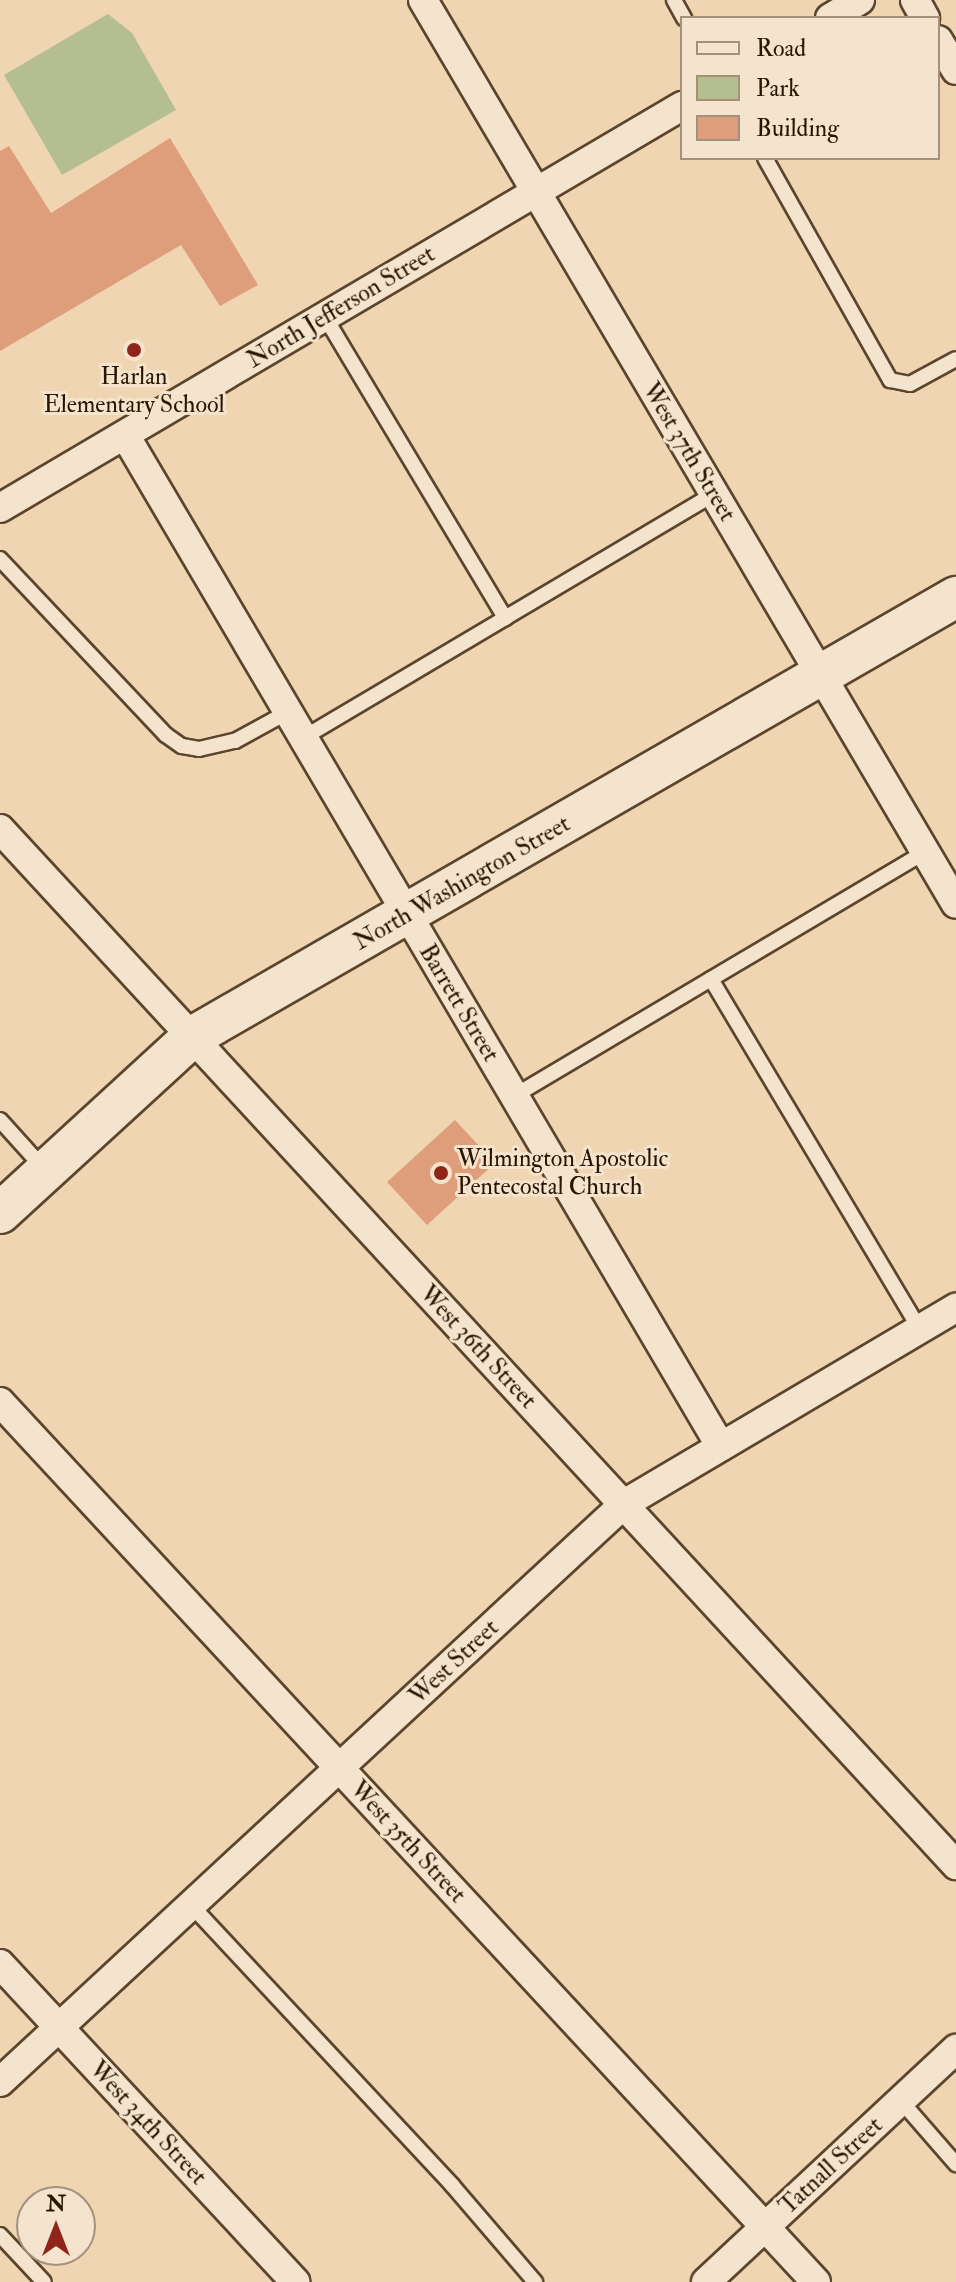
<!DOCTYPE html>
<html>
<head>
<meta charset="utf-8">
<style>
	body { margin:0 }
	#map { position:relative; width:956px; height:2282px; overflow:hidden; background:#efd5b2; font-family:"IM FELL Double Pica",serif }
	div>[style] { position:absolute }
	.green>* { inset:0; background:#b4be90 }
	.building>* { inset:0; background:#df9e7b }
	.roads { filter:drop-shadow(2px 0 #5b452d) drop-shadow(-2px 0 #5b452d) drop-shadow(0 2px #5b452d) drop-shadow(0 -2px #5b452d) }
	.service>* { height:14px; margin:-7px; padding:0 7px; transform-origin:7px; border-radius:7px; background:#f5e4cd }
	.minor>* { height:28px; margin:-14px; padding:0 14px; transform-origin:14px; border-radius:14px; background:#f5e4cd }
	.secondary>* { height:40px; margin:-20px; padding:0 20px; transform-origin:20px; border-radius:20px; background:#f5e4cd }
	.dots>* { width:22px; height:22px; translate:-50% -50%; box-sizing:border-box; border:4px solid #f5e4cd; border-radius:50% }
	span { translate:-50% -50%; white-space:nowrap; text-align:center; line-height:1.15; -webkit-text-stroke:6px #f5e4cd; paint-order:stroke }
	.street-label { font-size:24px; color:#2a1501 }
	.poi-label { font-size:24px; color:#2a1501 }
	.left { translate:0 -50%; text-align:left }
	.legend { position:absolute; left:680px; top:16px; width:260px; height:144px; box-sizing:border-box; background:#f5e4cd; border:2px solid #a4917b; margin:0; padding:10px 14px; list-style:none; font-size:24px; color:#2a1501 }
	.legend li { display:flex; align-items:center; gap:16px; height:40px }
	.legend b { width:40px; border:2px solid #a4917b }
	.north { position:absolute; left:16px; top:2186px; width:80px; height:80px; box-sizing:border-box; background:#f5e4cd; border:2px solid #a4917b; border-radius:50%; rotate:0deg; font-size:22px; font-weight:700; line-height:32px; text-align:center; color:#2a1501 }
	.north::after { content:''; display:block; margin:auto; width:28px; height:36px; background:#8f2418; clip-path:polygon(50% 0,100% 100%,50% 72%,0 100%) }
</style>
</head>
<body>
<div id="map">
	<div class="green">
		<div style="clip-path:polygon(108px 14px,132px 33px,176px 110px,62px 175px,4px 75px)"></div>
	</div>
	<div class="building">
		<div style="clip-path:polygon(170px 138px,258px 285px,220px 306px,181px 245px,0 351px,0 151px,9px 146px,51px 213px)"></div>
		<div style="clip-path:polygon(455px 1120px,495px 1163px,427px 1225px,387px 1182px)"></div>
	</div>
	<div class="roads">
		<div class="service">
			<div style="left:674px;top:0;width:21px;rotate:61deg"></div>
			<div style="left:765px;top:158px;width:255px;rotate:60.6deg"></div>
			<div style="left:890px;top:380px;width:20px;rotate:11deg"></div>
			<div style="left:910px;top:384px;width:52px;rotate:-28.5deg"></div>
			<div style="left:325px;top:317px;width:351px;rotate:59.1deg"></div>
			<div style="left:505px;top:618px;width:243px;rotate:-30.7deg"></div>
			<div style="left:0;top:559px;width:242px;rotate:46.7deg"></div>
			<div style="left:166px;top:735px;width:19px;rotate:35deg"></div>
			<div style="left:182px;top:746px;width:17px;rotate:10deg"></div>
			<div style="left:199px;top:749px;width:37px;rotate:-13deg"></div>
			<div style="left:235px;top:741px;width:60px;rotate:-28.7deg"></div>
			<div style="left:303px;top:738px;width:235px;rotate:-30.7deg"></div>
			<div style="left:711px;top:979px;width:408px;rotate:59.2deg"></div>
			<div style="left:514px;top:1096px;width:478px;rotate:-30.7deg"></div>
			<div style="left:0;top:1120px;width:67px;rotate:48deg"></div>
			<div style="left:191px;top:1905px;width:383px;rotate:47deg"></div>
			<div style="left:452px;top:2185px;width:128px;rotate:49.4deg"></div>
			<div style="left:901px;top:2101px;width:84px;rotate:48.9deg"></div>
			<div style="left:0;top:2235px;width:64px;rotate:46.9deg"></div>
		</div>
		<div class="minor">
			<div style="left:423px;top:0;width:1049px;rotate:59.48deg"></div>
			<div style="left:915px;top:0;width:21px;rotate:61deg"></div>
			<div style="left:830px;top:18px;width:35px;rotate:-31deg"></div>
			<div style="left:938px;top:40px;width:35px;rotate:59deg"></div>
			<div style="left:125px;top:435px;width:1174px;rotate:59.5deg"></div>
			<div style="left:0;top:508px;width:792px;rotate:-30.52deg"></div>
			<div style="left:0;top:829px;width:1410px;rotate:47.3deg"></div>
			<div style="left:0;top:1402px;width:1200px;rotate:47.16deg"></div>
			<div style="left:0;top:1964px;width:434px;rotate:47.1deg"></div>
			<div style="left:0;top:2082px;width:851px;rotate:-42.81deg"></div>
			<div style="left:624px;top:1504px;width:386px;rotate:-30.6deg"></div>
			<div style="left:706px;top:2282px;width:342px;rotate:-43deg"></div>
		</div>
		<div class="secondary">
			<div style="left:0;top:1213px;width:260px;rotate:-42.5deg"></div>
			<div style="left:192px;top:1037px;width:882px;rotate:-29.94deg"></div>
		</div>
	</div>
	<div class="dots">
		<div style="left:134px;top:350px;background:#8f2418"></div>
		<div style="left:441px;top:1173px;background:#8f2418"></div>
	</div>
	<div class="street-label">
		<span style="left:341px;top:307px;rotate:-31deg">North Jefferson Street</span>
		<span style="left:689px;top:452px;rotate:59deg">West 37th Street</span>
		<span style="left:462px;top:883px;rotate:-30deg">North Washington Street</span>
		<span style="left:459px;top:1003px;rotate:59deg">Barrett Street</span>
		<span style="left:478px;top:1347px;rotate:47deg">West 36th Street</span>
		<span style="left:454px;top:1662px;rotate:-43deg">West Street</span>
		<span style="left:408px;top:1842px;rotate:47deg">West 35th Street</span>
		<span style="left:148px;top:2123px;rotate:47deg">West 34th Street</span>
		<span style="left:831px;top:2166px;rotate:-43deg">Tatnall Street</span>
	</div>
	<div class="poi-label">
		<span style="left:134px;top:391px">Harlan<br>Elementary School</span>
		<span class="left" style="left:457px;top:1173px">Wilmington Apostolic<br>Pentecostal Church</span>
	</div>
	<ul class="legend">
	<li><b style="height:10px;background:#f5e4cd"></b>Road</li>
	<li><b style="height:22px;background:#b4be90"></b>Park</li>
	<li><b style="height:22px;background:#df9e7b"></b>Building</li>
	</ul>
	<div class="north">N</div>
</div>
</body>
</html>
